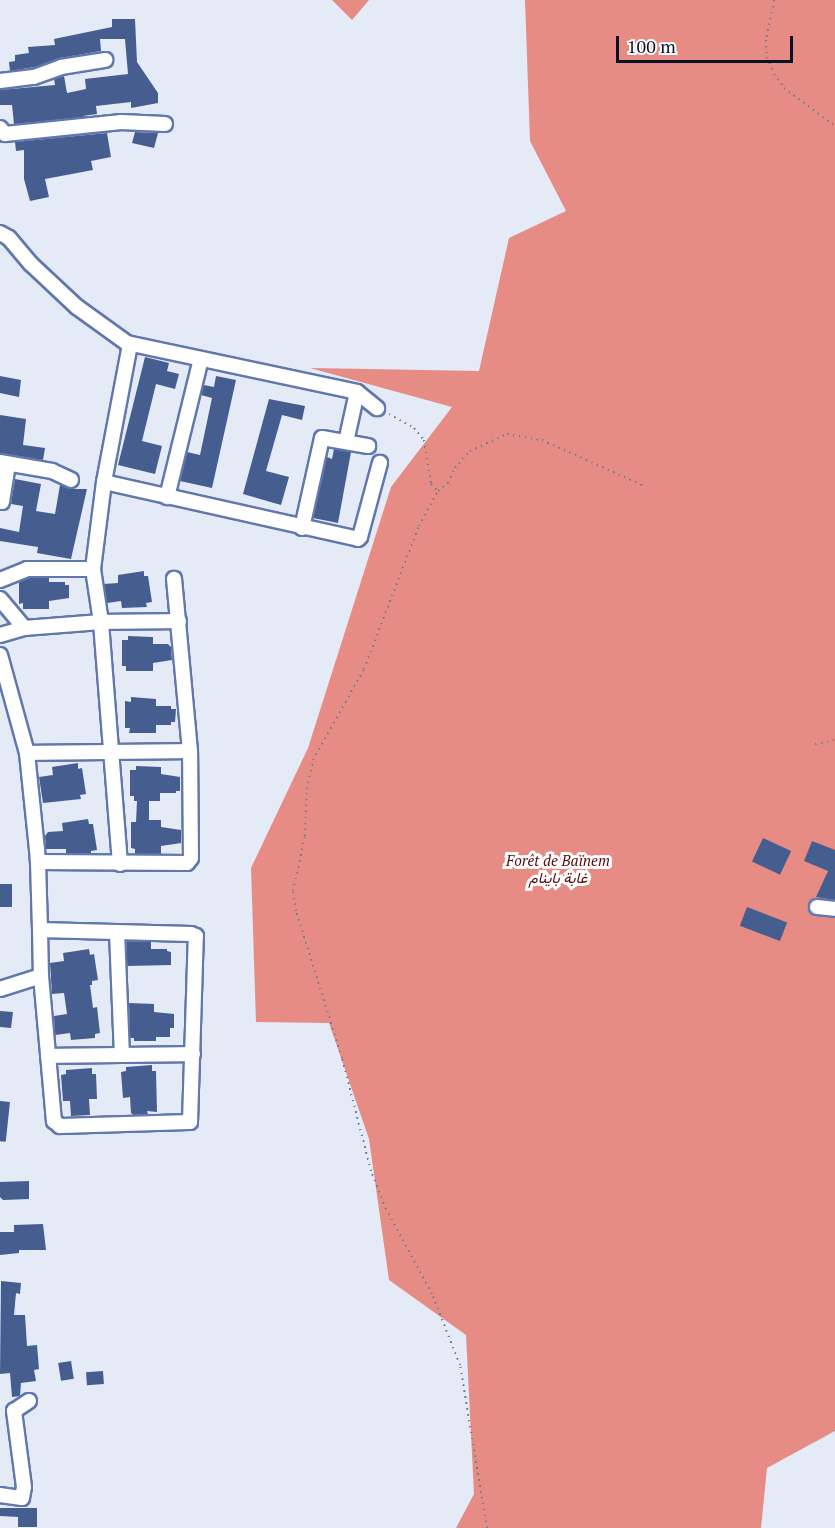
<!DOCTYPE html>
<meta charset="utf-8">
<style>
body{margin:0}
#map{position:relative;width:835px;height:1528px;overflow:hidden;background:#e4eaf6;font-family:"PT Serif",Vazirmatn,serif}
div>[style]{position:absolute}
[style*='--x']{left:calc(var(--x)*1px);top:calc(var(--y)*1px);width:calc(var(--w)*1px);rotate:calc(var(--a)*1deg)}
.forest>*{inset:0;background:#e68c85}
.building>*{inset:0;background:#465d90;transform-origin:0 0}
.path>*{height:2px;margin-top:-1px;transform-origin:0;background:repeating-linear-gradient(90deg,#747c8c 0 1.5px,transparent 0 6px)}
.roads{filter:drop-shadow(2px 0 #6078ad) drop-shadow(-2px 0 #6078ad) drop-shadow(0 2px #6078ad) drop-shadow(0 -2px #6078ad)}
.minor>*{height:14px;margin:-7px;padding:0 7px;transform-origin:7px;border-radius:7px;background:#fff}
span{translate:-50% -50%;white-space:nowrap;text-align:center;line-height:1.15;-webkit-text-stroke:6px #fff;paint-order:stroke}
.park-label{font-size:15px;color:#5b090d;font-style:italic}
.scale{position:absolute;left:616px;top:36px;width:177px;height:27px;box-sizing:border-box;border:3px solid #091226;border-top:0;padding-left:8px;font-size:18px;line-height:21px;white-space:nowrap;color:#091226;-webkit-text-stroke:4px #fff;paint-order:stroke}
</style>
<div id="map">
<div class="forest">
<div style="clip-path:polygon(332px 0,369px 0,352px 20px)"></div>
<div style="clip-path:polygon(525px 0,835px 0,835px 1431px,767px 1468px,761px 1528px,456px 1528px,474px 1494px,466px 1335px,389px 1280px,369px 1139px,329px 1023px,256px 1022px,251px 868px,308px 748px,391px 487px,452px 407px,310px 368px,479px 371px,509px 238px,566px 211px,530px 141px)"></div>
</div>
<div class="building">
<div style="clip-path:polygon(112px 19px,135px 19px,137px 62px,158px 93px,158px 103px,131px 108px,131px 102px,96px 106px,97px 114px,83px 116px,86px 117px,14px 124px,12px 105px,0 105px,0 90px,55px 85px,54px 79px,64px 76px,67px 93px,86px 89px,85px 79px,128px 74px,125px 39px,100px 39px,101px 51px,60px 58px,35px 67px,10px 71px,9px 62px,15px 61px,15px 55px,29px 53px,28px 47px,55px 45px,54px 39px,112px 27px)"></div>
<div style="clip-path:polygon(135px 132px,158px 133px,154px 148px,132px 143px)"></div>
<div style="clip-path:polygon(107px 133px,111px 157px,91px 161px,93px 170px,45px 179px,49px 197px,30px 201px,24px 179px,24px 150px,16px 151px,15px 142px)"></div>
<div style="clip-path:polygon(145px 357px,169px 363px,167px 371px,179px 374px,175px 389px,156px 384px,142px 441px,162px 446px,155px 474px,118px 465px)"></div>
<div style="clip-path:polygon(0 376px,21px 380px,19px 397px,0 393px)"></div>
<div style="clip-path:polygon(216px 376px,236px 380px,212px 488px,180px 481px,187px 452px,200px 455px,212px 398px,201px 395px,204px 385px,214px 387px)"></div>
<div style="clip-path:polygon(269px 399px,305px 406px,302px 420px,282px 415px,266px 471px,289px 477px,281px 505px,243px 494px)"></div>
<div style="clip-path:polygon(0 415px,26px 419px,23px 445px,45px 448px,43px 460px,0 453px)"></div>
<div style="clip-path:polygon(334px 449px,351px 452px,338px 523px,313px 518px,327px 457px,332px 459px)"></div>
<div style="clip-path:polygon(15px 479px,41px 484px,36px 511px,55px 514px,60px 485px,71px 489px,87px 489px,71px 559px,37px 553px,38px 547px,0 541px,0 528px,19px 532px,23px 506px,11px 504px)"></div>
<div style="clip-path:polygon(144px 571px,144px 576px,148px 576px,152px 602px,146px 603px,147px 607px,122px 608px,121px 601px,107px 603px,104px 584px,118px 583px,118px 575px)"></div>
<div style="clip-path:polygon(29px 578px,49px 578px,49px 582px,65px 582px,65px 585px,69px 585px,69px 598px,49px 601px,49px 609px,23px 609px,23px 603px,19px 604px,19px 582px)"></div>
<div style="clip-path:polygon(128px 636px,153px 637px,153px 644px,168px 644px,171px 647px,172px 660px,153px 663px,153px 671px,126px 671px,126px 666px,122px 666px,122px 640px,128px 640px)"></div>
<div style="clip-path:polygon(131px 697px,156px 699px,156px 706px,171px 706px,171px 709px,176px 709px,175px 722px,171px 722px,171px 725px,156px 725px,156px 733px,129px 733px,130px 728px,125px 728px,125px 701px,131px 702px)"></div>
<div style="clip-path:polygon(78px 763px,78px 769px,82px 768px,86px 794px,80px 795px,81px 799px,43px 803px,39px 777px,53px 775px,52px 767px)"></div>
<div style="clip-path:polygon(136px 766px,161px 767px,161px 774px,180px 777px,180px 791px,176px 791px,176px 793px,160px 793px,160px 801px,149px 801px,149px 820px,161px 820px,161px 827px,181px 830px,181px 843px,161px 846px,161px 854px,135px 854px,135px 849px,131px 848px,131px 822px,136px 822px,137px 801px,134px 801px,134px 796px,130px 796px,130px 770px,136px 770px)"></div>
<div style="clip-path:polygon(88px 819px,89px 824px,93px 824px,97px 850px,91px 851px,91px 853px,66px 853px,66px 849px,46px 849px,45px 836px,48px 832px,63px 831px,62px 823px)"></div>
<div style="left:763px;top:838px;width:31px;height:26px;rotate:25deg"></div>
<div style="clip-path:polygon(812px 841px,835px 850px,835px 900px,816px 897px,828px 871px,804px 861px)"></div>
<div style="left:0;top:884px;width:12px;height:23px"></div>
<div style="left:747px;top:907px;width:43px;height:20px;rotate:21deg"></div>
<div style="clip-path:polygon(127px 941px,151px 942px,151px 949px,167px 949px,167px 951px,171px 952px,171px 965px,127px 966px)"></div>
<div style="clip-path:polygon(89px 949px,90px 955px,94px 954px,98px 980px,92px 981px,92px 985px,90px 985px,93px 1008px,97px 1007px,100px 1033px,95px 1034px,95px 1038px,71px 1040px,70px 1033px,55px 1035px,54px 1016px,67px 1014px,64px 993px,52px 994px,50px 963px,64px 961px,63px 953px)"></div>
<div style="clip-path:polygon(129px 1003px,154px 1004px,154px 1012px,174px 1014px,174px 1028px,170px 1028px,170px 1037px,156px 1037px,156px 1041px,134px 1041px,134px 1038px,130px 1038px)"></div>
<div style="clip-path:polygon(0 1011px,13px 1012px,11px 1028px,0 1027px)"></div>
<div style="clip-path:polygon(152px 1065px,152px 1071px,156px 1071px,157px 1112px,147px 1111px,148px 1114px,134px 1115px,131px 1113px,130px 1097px,123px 1098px,121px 1072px,126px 1071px,126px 1067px)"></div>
<div style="clip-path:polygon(92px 1068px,92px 1074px,96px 1074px,97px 1099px,89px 1099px,90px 1115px,71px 1116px,70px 1101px,63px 1101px,61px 1075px,66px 1074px,66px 1070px)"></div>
<div style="left:0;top:1101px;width:10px;height:40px;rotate:6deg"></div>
<div style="clip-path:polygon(29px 1181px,29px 1199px,3px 1200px,0 1197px,0 1182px)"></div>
<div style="clip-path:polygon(43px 1224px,46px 1250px,19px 1250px,19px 1253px,0 1255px,0 1232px,14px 1232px,14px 1225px)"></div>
<div style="clip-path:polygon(1px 1281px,21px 1283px,20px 1294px,16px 1293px,14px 1315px,25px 1315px,27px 1346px,37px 1345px,39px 1369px,34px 1370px,36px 1381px,21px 1383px,20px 1396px,12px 1397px,10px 1373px,0 1374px)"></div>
<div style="left:71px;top:1361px;width:18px;height:13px;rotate:81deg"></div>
<div style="left:103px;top:1371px;width:13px;height:17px;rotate:86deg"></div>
<div style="clip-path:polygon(0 1508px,37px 1508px,37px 1527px,18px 1527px,18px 1517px,0 1516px)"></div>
</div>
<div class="path">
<div style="--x:774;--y:0;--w:41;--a:101.3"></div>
<div style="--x:766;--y:40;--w:17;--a:87"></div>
<div style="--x:767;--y:57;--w:18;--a:68"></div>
<div style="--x:774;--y:74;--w:17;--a:54"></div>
<div style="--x:784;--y:88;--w:64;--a:36.7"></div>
<div style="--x:389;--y:414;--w:29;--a:29"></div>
<div style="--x:414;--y:428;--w:16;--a:50"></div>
<div style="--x:424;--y:440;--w:45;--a:81"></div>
<div style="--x:431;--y:484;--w:10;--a:45"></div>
<div style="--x:815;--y:744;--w:20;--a:-11"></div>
<div style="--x:487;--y:1528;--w:165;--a:-99.4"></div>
<div style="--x:460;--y:1365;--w:76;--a:-111.5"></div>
<div style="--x:432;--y:1294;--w:97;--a:-118.4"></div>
<div style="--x:386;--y:1209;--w:41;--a:-111.5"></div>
<div style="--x:371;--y:1171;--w:117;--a:-104.4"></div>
<div style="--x:342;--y:1058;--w:154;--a:-107.4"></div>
<div style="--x:296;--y:911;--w:20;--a:-99"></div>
<div style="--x:293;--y:891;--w:56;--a:-77.7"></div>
<div style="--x:305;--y:836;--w:47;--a:-87.6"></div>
<div style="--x:307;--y:789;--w:30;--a:-78"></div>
<div style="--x:313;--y:760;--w:104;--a:-60.7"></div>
<div style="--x:364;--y:669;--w:153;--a:-69"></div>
<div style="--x:419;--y:526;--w:40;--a:-62"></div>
<div style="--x:438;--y:491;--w:13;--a:-39"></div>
<div style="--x:448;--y:483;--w:17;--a:-65"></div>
<div style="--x:455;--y:468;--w:23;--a:-49"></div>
<div style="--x:470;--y:451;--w:41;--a:-24.7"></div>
<div style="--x:507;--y:434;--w:36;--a:10"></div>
<div style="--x:542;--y:440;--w:110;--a:24.2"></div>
</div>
<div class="roads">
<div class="minor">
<div style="--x:0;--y:81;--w:34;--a:-7"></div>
<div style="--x:34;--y:77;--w:29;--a:-20"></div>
<div style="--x:61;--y:67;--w:45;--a:-9"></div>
<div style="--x:0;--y:128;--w:8;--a:50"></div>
<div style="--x:5;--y:134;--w:117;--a:-5.9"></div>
<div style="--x:121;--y:122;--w:44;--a:2.6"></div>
<div style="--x:0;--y:233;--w:10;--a:29"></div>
<div style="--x:9;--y:238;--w:34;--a:50"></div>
<div style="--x:31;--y:264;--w:63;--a:43.1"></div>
<div style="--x:77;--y:307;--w:62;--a:35.8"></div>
<div style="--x:127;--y:343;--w:235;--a:12"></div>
<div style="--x:357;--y:392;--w:26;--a:39"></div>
<div style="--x:346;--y:442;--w:51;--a:-77.6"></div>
<div style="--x:0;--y:462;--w:53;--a:9.8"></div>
<div style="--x:52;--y:471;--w:21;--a:25"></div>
<div style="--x:104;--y:482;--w:260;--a:12.6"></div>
<div style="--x:358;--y:539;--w:3;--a:-45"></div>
<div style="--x:360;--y:537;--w:77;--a:-74.9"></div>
<div style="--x:167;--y:497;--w:142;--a:-76.2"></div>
<div style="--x:2;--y:502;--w:38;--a:-81"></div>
<div style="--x:302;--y:528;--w:92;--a:-77.5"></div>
<div style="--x:322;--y:438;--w:47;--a:9.9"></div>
<div style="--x:0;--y:580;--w:29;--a:-22"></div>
<div style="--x:27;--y:569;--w:66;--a:0"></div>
<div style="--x:0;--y:599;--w:38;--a:50"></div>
<div style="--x:0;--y:635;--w:25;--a:-16"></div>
<div style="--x:24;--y:628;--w:77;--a:-4.5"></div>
<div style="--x:101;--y:622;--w:78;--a:-0.7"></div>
<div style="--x:0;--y:655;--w:102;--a:74.6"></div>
<div style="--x:27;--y:753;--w:97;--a:84.1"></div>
<div style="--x:37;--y:849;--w:13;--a:86"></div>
<div style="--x:38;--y:862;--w:68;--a:88.3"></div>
<div style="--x:40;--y:930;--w:46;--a:88.8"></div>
<div style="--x:41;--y:976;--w:146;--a:84.9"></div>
<div style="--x:54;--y:1121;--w:8;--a:40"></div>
<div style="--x:60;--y:1126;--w:130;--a:-1.8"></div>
<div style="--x:190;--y:1122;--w:186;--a:-88.2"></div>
<div style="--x:196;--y:936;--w:5;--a:-158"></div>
<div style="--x:191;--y:934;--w:151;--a:-178.5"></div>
<div style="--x:27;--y:753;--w:163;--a:-0.7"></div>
<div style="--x:38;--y:862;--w:149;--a:0.4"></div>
<div style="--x:187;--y:863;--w:6;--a:-51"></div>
<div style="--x:191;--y:858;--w:107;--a:-90.5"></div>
<div style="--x:190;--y:751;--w:173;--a:-95.3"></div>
<div style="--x:120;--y:864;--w:243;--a:-94.5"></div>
<div style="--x:101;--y:622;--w:54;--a:-98.6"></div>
<div style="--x:93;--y:569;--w:88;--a:-82.8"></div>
<div style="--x:104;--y:482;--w:140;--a:-79.3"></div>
<div style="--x:817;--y:907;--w:18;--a:6"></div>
<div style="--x:117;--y:932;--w:123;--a:87.7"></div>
<div style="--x:0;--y:989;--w:43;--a:-17.6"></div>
<div style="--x:48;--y:1056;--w:145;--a:-0.8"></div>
<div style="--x:0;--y:1495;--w:22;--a:8"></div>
<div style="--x:22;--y:1498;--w:11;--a:-80"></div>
<div style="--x:24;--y:1487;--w:77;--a:-97.5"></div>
<div style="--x:14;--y:1411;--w:18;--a:-34"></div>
</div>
</div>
<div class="park-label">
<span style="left:558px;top:869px">Forêt de Baïnem<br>غابة باينام</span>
</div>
<div class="scale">100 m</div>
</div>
